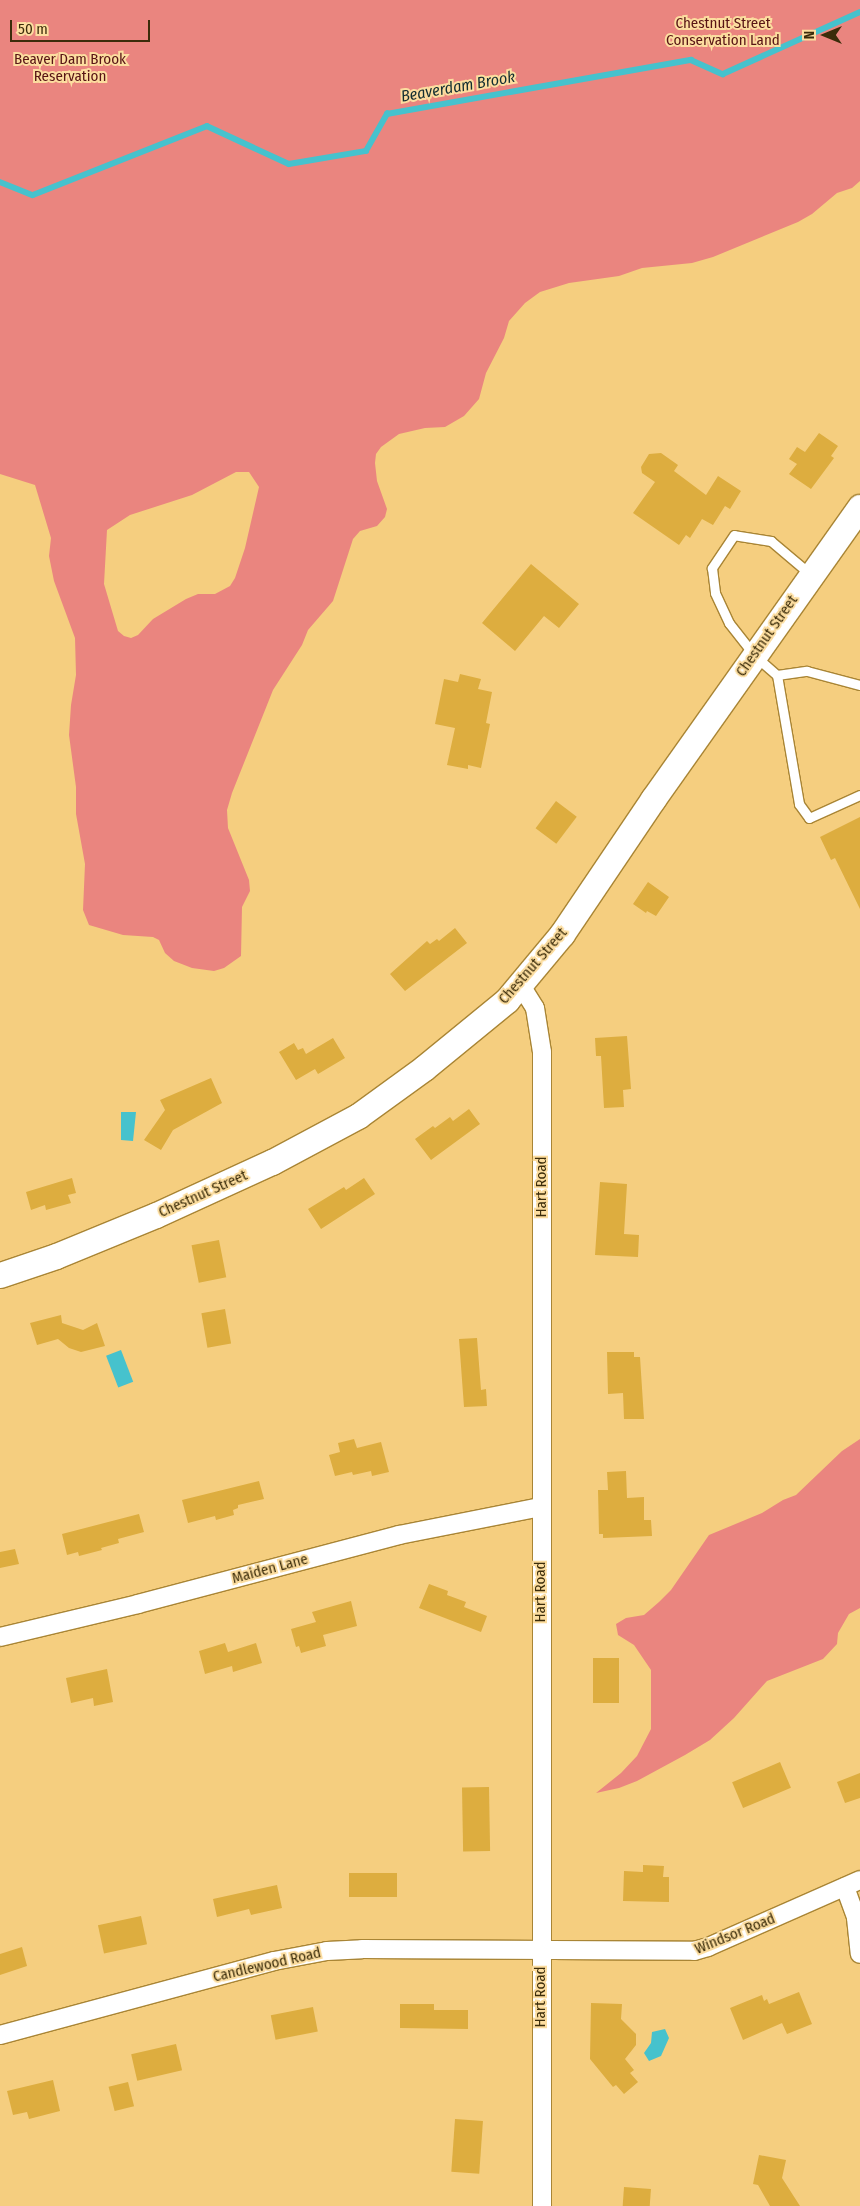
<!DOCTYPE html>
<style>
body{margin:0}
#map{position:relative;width:860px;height:2206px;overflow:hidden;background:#f5ce7f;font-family:"Fira Sans Condensed",sans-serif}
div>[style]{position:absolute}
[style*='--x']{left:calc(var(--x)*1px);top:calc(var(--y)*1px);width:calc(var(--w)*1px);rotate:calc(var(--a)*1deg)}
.green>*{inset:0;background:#ea857f}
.water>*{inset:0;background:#46c2cd;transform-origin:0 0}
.stream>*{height:5.5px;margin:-2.75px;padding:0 2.75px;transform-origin:2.75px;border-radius:2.75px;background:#46c2cd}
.building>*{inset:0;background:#ddad3f;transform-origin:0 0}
.roads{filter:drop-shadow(1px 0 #a98535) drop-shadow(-1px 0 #a98535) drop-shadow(0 1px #a98535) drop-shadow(0 -1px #a98535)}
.lane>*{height:9px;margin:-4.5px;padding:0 4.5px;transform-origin:4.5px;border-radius:4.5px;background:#fff}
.street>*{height:18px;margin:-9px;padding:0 9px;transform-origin:9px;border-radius:9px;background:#fff}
.secondary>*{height:25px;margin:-12.5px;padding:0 12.5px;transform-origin:12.5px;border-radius:12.5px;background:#fff}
span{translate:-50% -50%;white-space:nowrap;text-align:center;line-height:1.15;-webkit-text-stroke:4px #fcdd9f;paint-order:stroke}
.park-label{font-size:15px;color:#581415}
.street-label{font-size:15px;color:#3b2c0a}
.water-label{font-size:16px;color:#132e31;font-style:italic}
.north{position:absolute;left:800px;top:10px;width:50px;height:50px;-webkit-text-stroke:4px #fcdd9f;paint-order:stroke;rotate:270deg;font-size:14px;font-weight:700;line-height:20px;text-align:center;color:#3b2c0a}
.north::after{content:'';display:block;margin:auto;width:18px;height:22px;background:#3b2c0a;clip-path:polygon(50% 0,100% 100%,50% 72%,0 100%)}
.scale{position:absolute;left:10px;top:20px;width:140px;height:22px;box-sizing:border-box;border:2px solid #3b2c0a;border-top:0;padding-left:6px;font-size:15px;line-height:18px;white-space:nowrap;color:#3b2c0a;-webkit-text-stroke:4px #fcdd9f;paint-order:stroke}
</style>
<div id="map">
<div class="green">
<div style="clip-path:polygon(evenodd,0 0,860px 0,860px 181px,852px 188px,837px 193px,812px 214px,798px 222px,713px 257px,692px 263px,642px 268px,619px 276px,569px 283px,540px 292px,525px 303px,509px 321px,504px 338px,486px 373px,479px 399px,464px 416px,445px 427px,425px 428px,399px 434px,381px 447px,376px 454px,375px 463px,377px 481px,387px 509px,385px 517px,377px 526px,360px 531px,353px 539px,333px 601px,308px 630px,302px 645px,273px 690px,232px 793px,227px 810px,228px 828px,249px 880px,250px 891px,242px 907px,241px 956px,224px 968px,214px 971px,192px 968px,174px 961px,165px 953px,159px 940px,153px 937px,123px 935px,89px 925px,83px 910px,85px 864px,76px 814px,76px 787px,69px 735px,71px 705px,76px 675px,75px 638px,54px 581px,49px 556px,51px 538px,35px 485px,0 474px,0 0,236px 472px,249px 472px,259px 487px,245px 548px,235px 578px,230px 586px,215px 594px,198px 594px,186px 599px,153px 619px,138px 635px,131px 638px,124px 636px,118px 631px,104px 584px,107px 530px,130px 515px,192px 495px,236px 472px)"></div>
<div style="clip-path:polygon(860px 1439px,860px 1608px,849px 1614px,838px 1633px,837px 1644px,823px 1659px,767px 1681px,734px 1718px,710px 1740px,685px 1755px,637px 1781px,619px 1788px,596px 1793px,621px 1773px,637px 1756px,651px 1729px,651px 1670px,634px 1645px,618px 1635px,616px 1624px,626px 1618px,644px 1615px,659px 1602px,671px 1590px,709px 1535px,762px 1513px,783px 1500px,796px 1495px,842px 1451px)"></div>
</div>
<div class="water">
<div style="clip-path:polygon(121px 1112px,136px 1112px,133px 1141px,121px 1140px)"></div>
<div style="left:121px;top:1350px;width:34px;height:16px;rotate:69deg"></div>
<div style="clip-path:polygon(665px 2029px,669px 2038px,661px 2056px,649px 2061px,644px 2053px,651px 2043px,652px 2032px)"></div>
</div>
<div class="stream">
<div style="--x:0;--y:182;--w:35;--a:22"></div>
<div style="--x:33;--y:195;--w:187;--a:-21.6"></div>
<div style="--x:207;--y:126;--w:90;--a:24.9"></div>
<div style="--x:289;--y:164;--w:78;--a:-9.6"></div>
<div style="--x:366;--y:151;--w:43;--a:-60.4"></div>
<div style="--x:387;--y:114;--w:309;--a:-10.1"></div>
<div style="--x:691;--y:60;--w:35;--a:24"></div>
<div style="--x:723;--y:74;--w:150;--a:-24.3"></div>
</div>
<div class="building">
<div style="clip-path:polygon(819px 433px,838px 446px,831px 456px,834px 458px,811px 489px,789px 474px,797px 464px,789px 459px,797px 447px,805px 452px)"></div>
<div style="clip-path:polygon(661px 453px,678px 465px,674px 471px,706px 495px,718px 476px,741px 491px,730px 509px,725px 506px,713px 525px,702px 519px,690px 538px,686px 535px,679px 545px,633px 513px,655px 482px,642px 473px,641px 467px,649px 454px)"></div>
<div style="clip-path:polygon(531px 564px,579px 604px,559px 628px,544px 616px,515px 651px,482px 623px)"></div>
<div style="clip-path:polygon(460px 674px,481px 679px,478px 689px,492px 692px,486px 723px,490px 724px,481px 768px,468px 765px,468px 769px,447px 765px,455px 728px,435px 724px,444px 679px,458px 682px)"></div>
<div style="left:556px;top:801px;width:26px;height:34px;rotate:37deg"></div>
<div style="clip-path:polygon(860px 817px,860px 909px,835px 858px,831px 860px,820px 837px)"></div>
<div style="clip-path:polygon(648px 882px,669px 897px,656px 916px,647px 911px,646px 913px,633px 904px)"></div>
<div style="clip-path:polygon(455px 928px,467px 943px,405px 991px,390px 974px,427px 941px,430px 944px,437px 939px,439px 941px)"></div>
<div style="clip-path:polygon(627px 1036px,631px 1089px,623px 1090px,624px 1107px,604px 1108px,601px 1056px,596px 1056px,595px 1038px)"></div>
<div style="clip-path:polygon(333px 1038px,345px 1058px,318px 1074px,315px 1069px,296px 1080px,279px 1052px,294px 1043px,298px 1050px,303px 1048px,306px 1054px)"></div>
<div style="clip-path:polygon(211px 1078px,222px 1103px,173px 1130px,161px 1150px,144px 1140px,165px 1110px,160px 1100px)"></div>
<div style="clip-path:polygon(469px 1109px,480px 1124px,431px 1160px,415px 1139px,433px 1126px,435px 1128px,450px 1117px,453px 1121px)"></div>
<div style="clip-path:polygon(72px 1178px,76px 1193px,68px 1195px,71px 1203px,46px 1210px,45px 1205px,31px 1210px,26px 1192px)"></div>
<div style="clip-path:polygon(364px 1178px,375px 1194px,321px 1229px,308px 1209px,344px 1187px,346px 1190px)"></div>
<div style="clip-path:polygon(600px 1182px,627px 1184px,624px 1234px,639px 1235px,638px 1257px,595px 1255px)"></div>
<div style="left:219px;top:1240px;width:38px;height:28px;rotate:79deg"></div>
<div style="left:225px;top:1309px;width:35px;height:24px;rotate:80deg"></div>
<div style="clip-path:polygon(61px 1315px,62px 1323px,83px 1330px,97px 1323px,105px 1346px,81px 1352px,69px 1348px,58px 1339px,37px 1345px,30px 1323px)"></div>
<div style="clip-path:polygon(477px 1338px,481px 1390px,486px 1389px,487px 1406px,464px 1407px,459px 1339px)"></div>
<div style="clip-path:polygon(607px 1352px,634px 1352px,634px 1357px,640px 1357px,644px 1419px,624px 1419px,623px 1393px,608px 1394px)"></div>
<div style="clip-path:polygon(354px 1439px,357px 1448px,381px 1442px,389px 1472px,372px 1476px,371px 1471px,353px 1475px,352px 1472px,335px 1476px,329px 1455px,340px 1452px,338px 1443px)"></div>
<div style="clip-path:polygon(626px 1471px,627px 1498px,644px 1497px,644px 1520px,651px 1520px,652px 1536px,603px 1538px,603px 1534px,599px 1534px,598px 1490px,608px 1490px,607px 1472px)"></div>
<div style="clip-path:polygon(259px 1481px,264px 1499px,238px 1505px,238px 1508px,233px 1510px,234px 1515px,216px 1520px,215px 1516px,188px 1523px,182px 1500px)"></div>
<div style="clip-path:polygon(139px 1514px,144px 1532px,118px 1539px,119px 1543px,101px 1548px,102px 1550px,79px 1556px,78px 1552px,67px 1555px,62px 1534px)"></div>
<div style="clip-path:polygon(15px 1549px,19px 1564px,0 1568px,0 1552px)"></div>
<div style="clip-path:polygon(429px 1584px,448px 1591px,447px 1595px,466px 1602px,464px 1607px,487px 1616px,481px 1632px,419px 1608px)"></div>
<div style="clip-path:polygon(351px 1601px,357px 1626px,323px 1635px,326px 1646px,301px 1653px,299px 1646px,296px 1647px,291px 1629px,316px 1622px,312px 1612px)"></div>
<div style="clip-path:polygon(225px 1643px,228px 1652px,256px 1643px,262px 1663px,233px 1672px,232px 1666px,205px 1674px,199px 1651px)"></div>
<div style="left:593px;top:1658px;width:26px;height:45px"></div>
<div style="clip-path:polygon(107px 1669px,113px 1702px,94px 1706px,93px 1698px,71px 1703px,66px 1678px)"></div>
<div style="left:780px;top:1762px;width:28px;height:52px;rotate:67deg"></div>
<div style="clip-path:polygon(860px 1773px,860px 1798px,845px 1803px,837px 1782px)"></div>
<div style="left:489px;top:1787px;width:64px;height:27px;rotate:89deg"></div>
<div style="clip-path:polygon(643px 1865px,664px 1866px,663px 1877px,669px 1877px,669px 1902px,623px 1901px,624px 1871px,643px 1872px)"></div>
<div style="left:349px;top:1873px;width:48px;height:24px"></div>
<div style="clip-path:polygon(277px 1885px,282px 1908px,251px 1915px,249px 1909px,217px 1917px,213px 1899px)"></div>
<div style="left:141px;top:1916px;width:29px;height:44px;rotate:78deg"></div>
<div style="clip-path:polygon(22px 1947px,27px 1966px,0 1975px,0 1954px)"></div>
<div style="clip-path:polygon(799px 1992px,812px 2024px,787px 2034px,782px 2023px,743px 2040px,730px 2008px,762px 1995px,764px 2001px,767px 1999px,769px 2004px)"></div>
<div style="clip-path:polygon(591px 2003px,622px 2004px,621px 2019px,636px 2034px,636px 2045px,625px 2059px,634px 2070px,630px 2073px,638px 2082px,624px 2094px,616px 2085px,613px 2087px,590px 2059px)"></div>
<div style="clip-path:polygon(400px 2004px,434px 2004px,434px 2010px,468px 2010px,468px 2029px,400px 2028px)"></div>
<div style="left:313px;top:2007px;width:25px;height:43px;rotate:79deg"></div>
<div style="left:176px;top:2044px;width:27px;height:46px;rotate:77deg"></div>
<div style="clip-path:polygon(53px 2080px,60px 2111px,29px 2119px,27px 2112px,13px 2115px,7px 2091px)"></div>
<div style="left:128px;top:2082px;width:25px;height:20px;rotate:76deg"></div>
<div style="left:455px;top:2119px;width:28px;height:53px;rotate:4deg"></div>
<div style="clip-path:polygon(759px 2155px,786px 2160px,782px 2178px,800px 2206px,770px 2206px,758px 2185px,753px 2184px)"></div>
<div style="left:624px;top:2187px;width:27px;height:19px;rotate:4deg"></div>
</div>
<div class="roads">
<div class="lane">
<div style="--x:810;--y:574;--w:51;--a:-139.8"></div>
<div style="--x:771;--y:541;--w:37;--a:-171"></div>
<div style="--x:734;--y:535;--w:40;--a:124"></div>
<div style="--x:712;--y:568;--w:25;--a:83"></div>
<div style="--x:715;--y:593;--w:33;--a:65"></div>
<div style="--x:729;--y:623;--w:42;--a:51.8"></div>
<div style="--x:755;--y:656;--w:29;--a:41"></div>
<div style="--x:777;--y:675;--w:131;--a:80.3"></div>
<div style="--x:799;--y:804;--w:17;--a:54"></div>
<div style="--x:809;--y:818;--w:56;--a:-24.3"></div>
<div style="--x:777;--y:675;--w:30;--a:-8"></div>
<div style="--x:807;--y:671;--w:55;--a:14.8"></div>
</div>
<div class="street">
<div style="--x:520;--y:984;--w:28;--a:58"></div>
<div style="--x:535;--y:1008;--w:45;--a:81"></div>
<div style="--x:542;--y:1052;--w:1154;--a:90"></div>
<div style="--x:0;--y:1637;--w:142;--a:-13.4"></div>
<div style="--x:138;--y:1604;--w:270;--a:-14.8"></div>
<div style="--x:399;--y:1535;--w:145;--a:-11.2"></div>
<div style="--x:845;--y:1887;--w:33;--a:70"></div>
<div style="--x:856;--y:1918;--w:36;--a:84"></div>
<div style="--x:0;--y:2035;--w:284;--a:-15.1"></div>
<div style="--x:274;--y:1961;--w:54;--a:-10.7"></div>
<div style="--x:327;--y:1951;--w:35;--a:-3"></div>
<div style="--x:362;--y:1949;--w:332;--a:0.3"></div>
<div style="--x:694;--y:1951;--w:15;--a:-16"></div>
<div style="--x:708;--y:1947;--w:166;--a:-23.8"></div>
</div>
<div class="secondary">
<div style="--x:0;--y:1275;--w:59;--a:-18.7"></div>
<div style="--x:56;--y:1256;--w:108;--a:-22.3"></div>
<div style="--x:156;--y:1215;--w:128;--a:-24.6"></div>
<div style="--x:272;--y:1162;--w:98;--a:-28.1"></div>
<div style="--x:358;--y:1116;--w:82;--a:-36"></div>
<div style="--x:424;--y:1068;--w:107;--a:-39.3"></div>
<div style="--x:507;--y:1000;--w:86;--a:-50.2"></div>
<div style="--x:562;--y:934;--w:163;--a:-56"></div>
<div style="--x:653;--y:799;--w:358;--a:-54.7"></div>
</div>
</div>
<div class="park-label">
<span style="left:723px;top:32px">Chestnut Street<br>Conservation Land</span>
<span style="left:70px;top:68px">Beaver Dam Brook<br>Reservation</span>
</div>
<div class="street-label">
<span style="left:767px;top:636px;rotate:-55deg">Chestnut Street</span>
<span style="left:533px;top:966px;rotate:-49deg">Chestnut Street</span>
<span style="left:542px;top:1187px;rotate:-90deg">Hart Road</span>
<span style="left:203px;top:1194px;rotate:-24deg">Chestnut Street</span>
<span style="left:270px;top:1569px;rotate:-15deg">Maiden Lane</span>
<span style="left:541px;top:1592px;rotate:-90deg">Hart Road</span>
<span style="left:735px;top:1934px;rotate:-22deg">Windsor Road</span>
<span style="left:267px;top:1965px;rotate:-13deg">Candlewood Road</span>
<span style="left:541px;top:1997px;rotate:-90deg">Hart Road</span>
</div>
<div class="water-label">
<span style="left:458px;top:87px;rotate:-10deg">Beaverdam Brook</span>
</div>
<div class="north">N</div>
<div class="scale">50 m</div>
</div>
